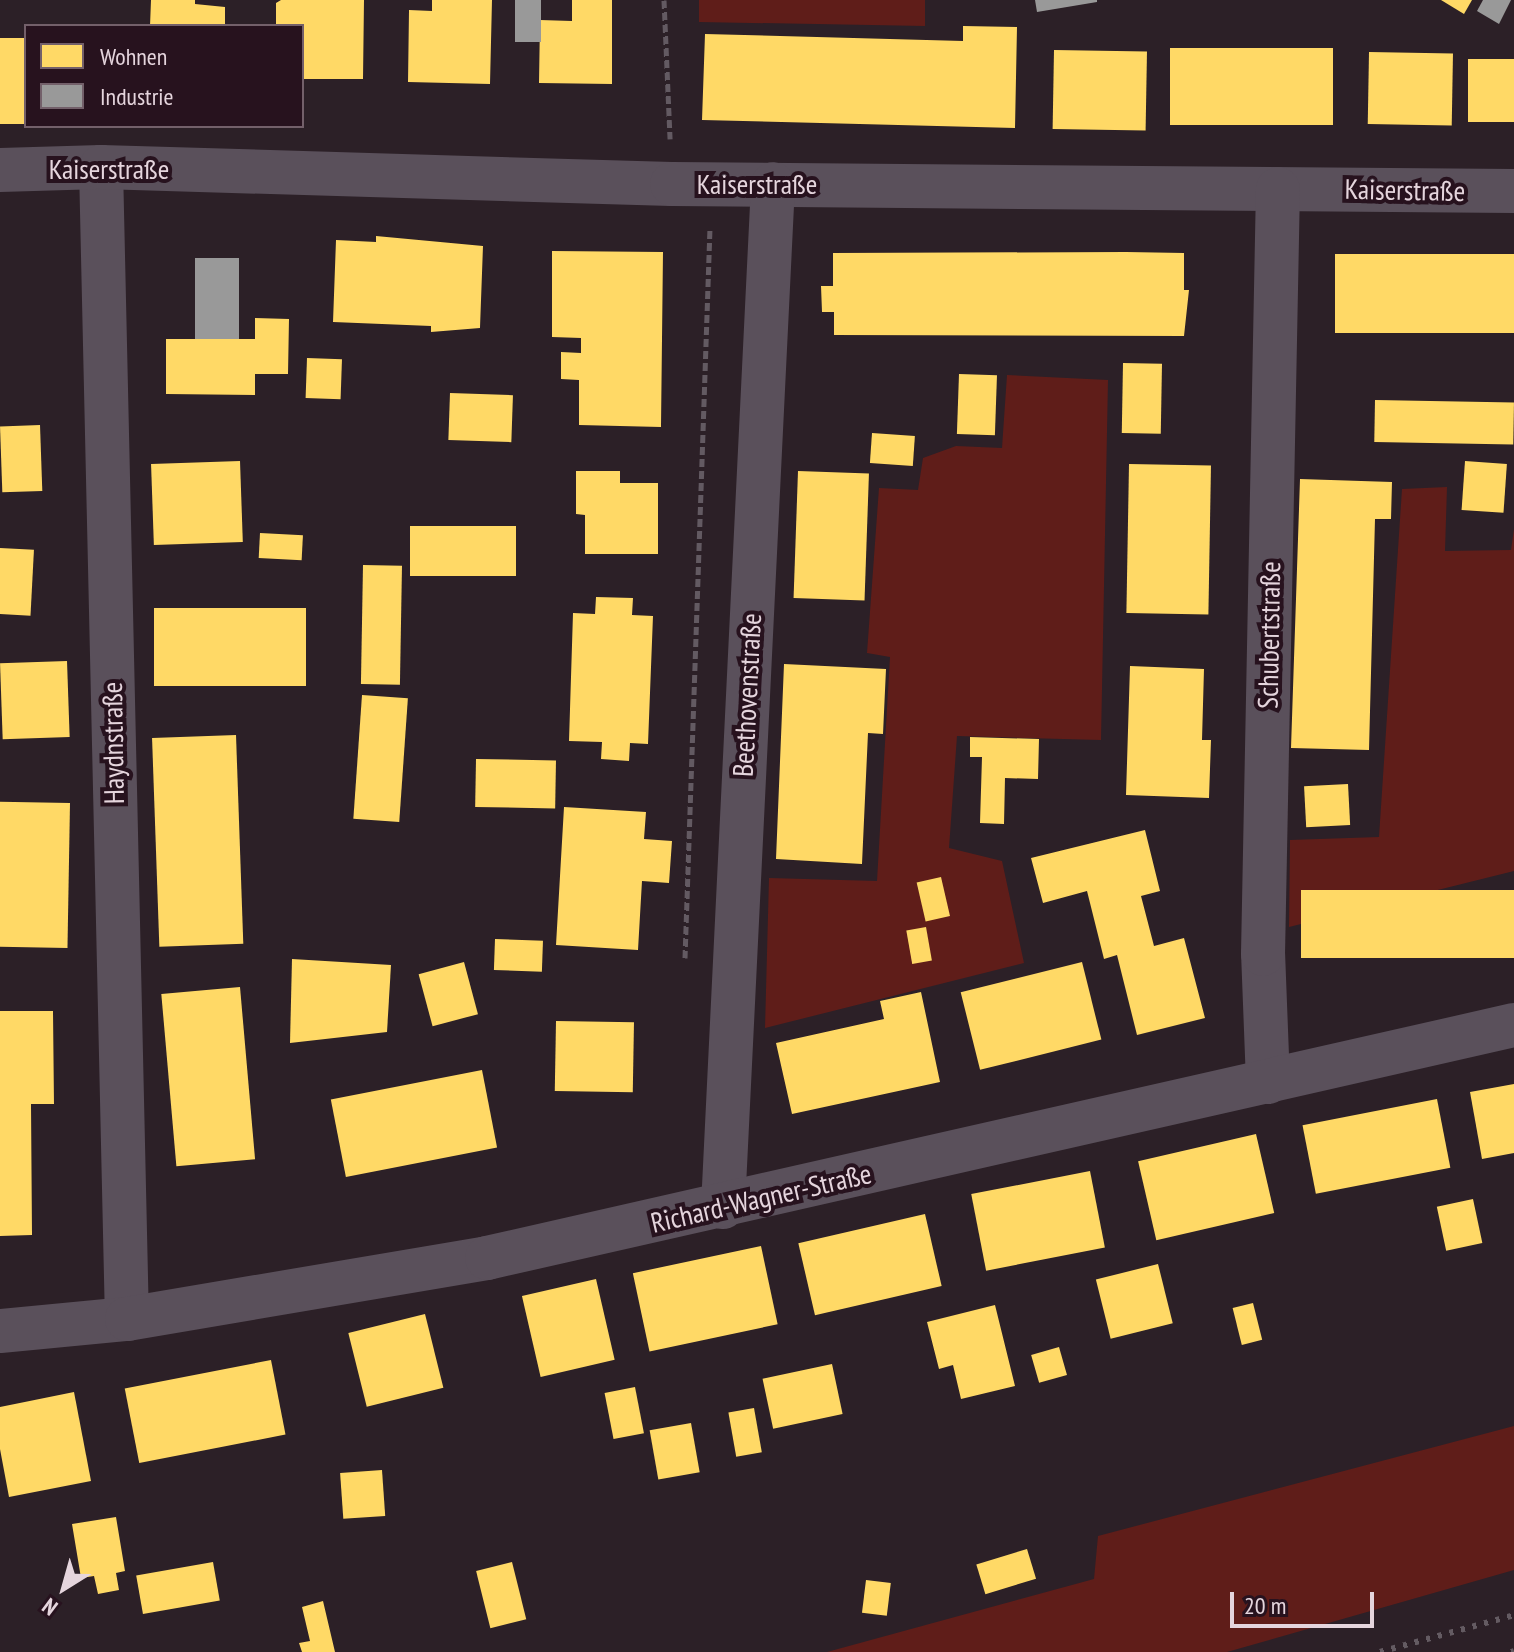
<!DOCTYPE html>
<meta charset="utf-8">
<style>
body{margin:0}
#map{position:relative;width:1514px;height:1652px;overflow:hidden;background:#2c2027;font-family:"PT Sans Narrow",sans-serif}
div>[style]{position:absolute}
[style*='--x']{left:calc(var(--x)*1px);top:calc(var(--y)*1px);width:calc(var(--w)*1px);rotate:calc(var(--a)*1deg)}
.green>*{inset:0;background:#5f1d19}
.homes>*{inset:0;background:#ffd966;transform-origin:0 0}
.industry>*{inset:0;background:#999;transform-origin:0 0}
.path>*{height:5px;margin-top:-2.5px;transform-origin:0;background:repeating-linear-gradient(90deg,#635a62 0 8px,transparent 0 12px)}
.minor>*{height:44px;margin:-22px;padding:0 22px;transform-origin:22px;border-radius:22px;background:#5a505b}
.rail>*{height:6px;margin-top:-3px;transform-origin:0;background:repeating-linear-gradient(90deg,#645b62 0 4px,transparent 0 12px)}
span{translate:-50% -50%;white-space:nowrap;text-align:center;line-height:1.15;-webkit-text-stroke:8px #27121e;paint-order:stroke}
.street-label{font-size:28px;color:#e5d5dd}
.legend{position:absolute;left:24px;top:24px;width:280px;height:104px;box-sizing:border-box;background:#27121e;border:2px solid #73606a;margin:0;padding:10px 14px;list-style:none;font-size:24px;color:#e5d5dd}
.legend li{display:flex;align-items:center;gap:16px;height:40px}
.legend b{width:40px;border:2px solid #73606a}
.north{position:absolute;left:24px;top:1548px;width:80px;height:80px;-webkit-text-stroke:6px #27121e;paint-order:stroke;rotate:217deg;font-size:22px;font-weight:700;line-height:32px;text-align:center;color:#e5d5dd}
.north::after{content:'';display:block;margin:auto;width:28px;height:36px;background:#e5d5dd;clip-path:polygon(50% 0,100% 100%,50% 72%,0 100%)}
.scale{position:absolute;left:1230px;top:1592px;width:144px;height:36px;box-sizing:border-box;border:4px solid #e5d5dd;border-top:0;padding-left:10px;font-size:24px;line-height:28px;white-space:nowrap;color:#e5d5dd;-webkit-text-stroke:6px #27121e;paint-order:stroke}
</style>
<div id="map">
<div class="green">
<div style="clip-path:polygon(699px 0,925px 0,925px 26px,699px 22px)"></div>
<div style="clip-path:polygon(1007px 375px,1108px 380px,1101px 740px,957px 736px,949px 848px,1002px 861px,1024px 963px,765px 1028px,769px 878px,877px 881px,890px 657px,867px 653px,879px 488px,918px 490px,923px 458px,956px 446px,1002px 448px)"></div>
<div style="clip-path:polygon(1447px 487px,1445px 551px,1511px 550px,1514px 529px,1514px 871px,1289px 927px,1290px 840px,1379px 837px,1402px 489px)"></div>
<div style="clip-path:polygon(1514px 1426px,1514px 1570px,1227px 1652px,827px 1652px,1094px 1579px,1098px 1536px)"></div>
</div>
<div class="homes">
<div style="clip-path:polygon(151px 0,195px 0,195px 4px,225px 7px,225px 26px,150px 26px)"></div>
<div style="clip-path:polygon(281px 0,364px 0,363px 79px,302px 79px,302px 26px,276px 26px,276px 3px)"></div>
<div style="clip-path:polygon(432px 0,492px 0,490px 84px,408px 82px,409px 10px,432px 11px)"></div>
<div style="clip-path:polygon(572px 0,612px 0,612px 84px,539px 83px,540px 20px,572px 21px)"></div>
<div style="clip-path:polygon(1441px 0,1472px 0,1464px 14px)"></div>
<div style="clip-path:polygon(963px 26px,1017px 27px,1015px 128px,702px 120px,705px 34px,963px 41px)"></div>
<div style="left:0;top:38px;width:26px;height:86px"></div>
<div style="left:1170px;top:48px;width:163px;height:77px"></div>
<div style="left:1054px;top:50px;width:93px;height:79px;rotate:1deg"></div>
<div style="left:1369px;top:52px;width:84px;height:72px;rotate:1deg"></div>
<div style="left:1468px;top:59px;width:46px;height:63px"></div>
<div style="clip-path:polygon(376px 236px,483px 246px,480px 328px,431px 332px,431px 326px,333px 322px,336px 240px,376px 242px)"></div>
<div style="clip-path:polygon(552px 251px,663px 252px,661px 427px,579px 425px,579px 380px,561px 379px,561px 352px,581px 353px,581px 338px,552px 337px)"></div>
<div style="clip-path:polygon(1126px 252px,1184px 253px,1184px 290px,1189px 290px,1184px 336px,834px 335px,834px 312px,822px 312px,821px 286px,833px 286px,833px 253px)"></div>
<div style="left:1514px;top:254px;width:79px;height:179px;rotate:90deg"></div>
<div style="clip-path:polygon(255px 318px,289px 319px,288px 374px,255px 374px,255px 395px,166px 394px,166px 339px,255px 339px)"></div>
<div style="left:307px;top:358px;width:35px;height:40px;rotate:2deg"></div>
<div style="left:1123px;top:363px;width:39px;height:70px;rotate:1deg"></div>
<div style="left:959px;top:374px;width:38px;height:60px;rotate:2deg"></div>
<div style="left:450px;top:393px;width:63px;height:47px;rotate:2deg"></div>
<div style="left:1375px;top:400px;width:139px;height:42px;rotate:1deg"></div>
<div style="left:40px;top:425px;width:66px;height:40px;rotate:88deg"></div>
<div style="left:872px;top:433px;width:43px;height:30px;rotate:4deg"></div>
<div style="left:240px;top:461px;width:81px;height:89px;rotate:88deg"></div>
<div style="left:1465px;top:461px;width:42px;height:49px;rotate:4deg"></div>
<div style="left:1129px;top:464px;width:82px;height:149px;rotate:1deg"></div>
<div style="clip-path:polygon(576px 471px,620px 471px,620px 483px,658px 483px,658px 554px,585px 554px,585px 515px,576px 514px)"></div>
<div style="left:798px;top:471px;width:71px;height:127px;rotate:2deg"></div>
<div style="clip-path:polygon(1300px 479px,1392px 482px,1391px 519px,1375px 519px,1369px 750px,1291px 748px)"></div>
<div style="left:410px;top:526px;width:106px;height:50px"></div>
<div style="left:260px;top:533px;width:43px;height:25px;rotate:3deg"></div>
<div style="left:0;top:548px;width:34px;height:66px;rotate:3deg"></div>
<div style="left:363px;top:565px;width:39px;height:119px;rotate:1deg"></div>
<div style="clip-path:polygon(596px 597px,633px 598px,632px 615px,653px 616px,648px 744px,630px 743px,629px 761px,601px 759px,602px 742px,569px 741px,573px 613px,595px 614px)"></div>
<div style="left:154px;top:608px;width:152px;height:78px"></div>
<div style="left:67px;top:661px;width:76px;height:67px;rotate:88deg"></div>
<div style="clip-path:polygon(784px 664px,886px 669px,883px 734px,868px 733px,862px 864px,776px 859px)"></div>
<div style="clip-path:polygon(1130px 666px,1204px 669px,1202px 740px,1211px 740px,1209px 798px,1126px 795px)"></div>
<div style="left:362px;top:695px;width:46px;height:124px;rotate:4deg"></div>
<div style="left:236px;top:735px;width:209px;height:84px;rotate:88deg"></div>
<div style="clip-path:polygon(970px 737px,1039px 739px,1038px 779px,1005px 778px,1004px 824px,980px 823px,982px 757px,970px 757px)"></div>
<div style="left:476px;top:759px;width:80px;height:48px;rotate:1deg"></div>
<div style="left:1348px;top:784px;width:41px;height:44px;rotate:87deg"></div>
<div style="left:70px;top:803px;width:145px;height:70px;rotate:91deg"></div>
<div style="clip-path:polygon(564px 807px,646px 812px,644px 839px,672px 841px,669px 883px,642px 881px,638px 950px,556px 945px)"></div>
<div style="clip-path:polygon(1145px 830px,1160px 891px,1141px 896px,1154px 946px,1184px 938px,1205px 1018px,1137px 1035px,1117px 955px,1104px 959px,1087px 891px,1043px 903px,1031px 858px)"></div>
<div style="left:941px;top:877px;width:40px;height:25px;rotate:77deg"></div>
<div style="left:1514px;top:890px;width:68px;height:213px;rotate:90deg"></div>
<div style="left:926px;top:927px;width:34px;height:20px;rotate:80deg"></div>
<div style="left:495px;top:939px;width:48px;height:31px;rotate:2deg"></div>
<div style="clip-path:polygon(292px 959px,391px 965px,387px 1032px,290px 1043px)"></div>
<div style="left:464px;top:962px;width:54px;height:47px;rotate:75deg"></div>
<div style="left:1082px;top:962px;width:80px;height:125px;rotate:76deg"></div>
<div style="left:240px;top:987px;width:173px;height:79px;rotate:85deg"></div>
<div style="clip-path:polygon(921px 992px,940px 1082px,792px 1114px,776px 1043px,884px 1019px,880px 1001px)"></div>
<div style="clip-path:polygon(0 1011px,53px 1011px,54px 1104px,31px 1104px,32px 1235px,0 1236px)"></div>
<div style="left:556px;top:1021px;width:78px;height:70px;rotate:1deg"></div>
<div style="left:482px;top:1070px;width:79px;height:154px;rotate:79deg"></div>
<div style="clip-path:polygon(1514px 1084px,1514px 1153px,1482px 1159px,1470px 1092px)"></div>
<div style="left:1437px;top:1099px;width:70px;height:137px;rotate:79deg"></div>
<div style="left:1256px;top:1134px;width:81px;height:121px;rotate:77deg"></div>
<div style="left:1090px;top:1171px;width:78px;height:121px;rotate:79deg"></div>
<div style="left:1473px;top:1199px;width:45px;height:37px;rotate:78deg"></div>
<div style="left:925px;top:1214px;width:74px;height:130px;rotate:77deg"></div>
<div style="left:761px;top:1246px;width:80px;height:131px;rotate:78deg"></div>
<div style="left:1158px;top:1264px;width:61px;height:64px;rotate:76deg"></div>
<div style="left:596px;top:1279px;width:83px;height:76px;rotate:77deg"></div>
<div style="left:1253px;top:1303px;width:38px;height:21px;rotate:76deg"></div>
<div style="clip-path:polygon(995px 1305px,1015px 1386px,961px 1399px,953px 1365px,939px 1369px,927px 1322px)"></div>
<div style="left:425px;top:1314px;width:76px;height:79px;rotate:76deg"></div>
<div style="left:1059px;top:1347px;width:29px;height:29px;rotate:74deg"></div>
<div style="left:271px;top:1360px;width:76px;height:149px;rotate:79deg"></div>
<div style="left:832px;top:1364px;width:51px;height:71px;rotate:78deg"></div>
<div style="left:635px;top:1387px;width:47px;height:31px;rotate:79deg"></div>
<div style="clip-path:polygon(74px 1392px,91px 1481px,9px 1497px,0 1449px,0 1407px)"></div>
<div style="left:754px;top:1408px;width:45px;height:26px;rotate:80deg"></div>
<div style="left:691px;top:1423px;width:50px;height:42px;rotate:80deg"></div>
<div style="left:382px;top:1470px;width:46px;height:42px;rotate:86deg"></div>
<div style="clip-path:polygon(116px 1517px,125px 1571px,116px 1573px,119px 1590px,98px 1594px,94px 1576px,81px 1578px,72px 1524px)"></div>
<div style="left:1027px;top:1549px;width:31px;height:53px;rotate:73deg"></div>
<div style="left:213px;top:1562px;width:39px;height:78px;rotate:80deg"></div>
<div style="left:512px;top:1562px;width:59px;height:37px;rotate:76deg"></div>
<div style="left:866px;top:1580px;width:25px;height:33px;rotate:7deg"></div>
<div style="clip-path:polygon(323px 1601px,335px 1652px,302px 1652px,299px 1643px,310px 1641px,302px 1607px)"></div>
</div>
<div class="industry">
<div style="left:515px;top:0;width:26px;height:42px"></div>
<div style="clip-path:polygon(1035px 0,1097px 0,1097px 2px,1037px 12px)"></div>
<div style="clip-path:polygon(1483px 0,1511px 0,1499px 24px,1477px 11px)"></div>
<div style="left:195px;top:258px;width:44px;height:81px"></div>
</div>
<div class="path">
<div style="--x:664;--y:0;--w:139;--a:87.5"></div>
<div style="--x:685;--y:958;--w:729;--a:-88.04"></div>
</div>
<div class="minor">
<div style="--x:101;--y:167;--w:1152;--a:88.71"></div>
<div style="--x:0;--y:170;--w:101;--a:-1.7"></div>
<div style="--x:101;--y:167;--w:571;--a:1.71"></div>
<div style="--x:672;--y:184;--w:842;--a:0.48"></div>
<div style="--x:1268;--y:1082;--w:128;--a:-92.2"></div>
<div style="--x:1263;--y:954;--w:765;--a:-88.88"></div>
<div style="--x:723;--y:1207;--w:1024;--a:-87.2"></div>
<div style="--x:0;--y:1331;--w:128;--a:-5.4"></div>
<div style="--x:127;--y:1319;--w:365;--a:-9.6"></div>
<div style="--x:487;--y:1258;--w:1053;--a:-12.78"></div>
</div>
<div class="rail">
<div style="--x:1380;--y:1652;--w:139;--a:-15.4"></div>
<div style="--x:1511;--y:1652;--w:3;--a:-18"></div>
</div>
<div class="street-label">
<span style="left:109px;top:169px">Kaiserstraße</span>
<span style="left:757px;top:184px">Kaiserstraße</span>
<span style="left:1405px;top:190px;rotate:1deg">Kaiserstraße</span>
<span style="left:1269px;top:635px;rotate:-89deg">Schubertstraße</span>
<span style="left:747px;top:695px;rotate:-87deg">Beethovenstraße</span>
<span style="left:113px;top:743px;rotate:-91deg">Haydnstraße</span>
<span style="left:761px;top:1198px;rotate:-13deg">Richard-Wagner-Straße</span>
</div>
<ul class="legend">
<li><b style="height:22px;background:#ffd966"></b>Wohnen</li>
<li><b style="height:22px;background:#999"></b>Industrie</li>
</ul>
<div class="north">N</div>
<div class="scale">20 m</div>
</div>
